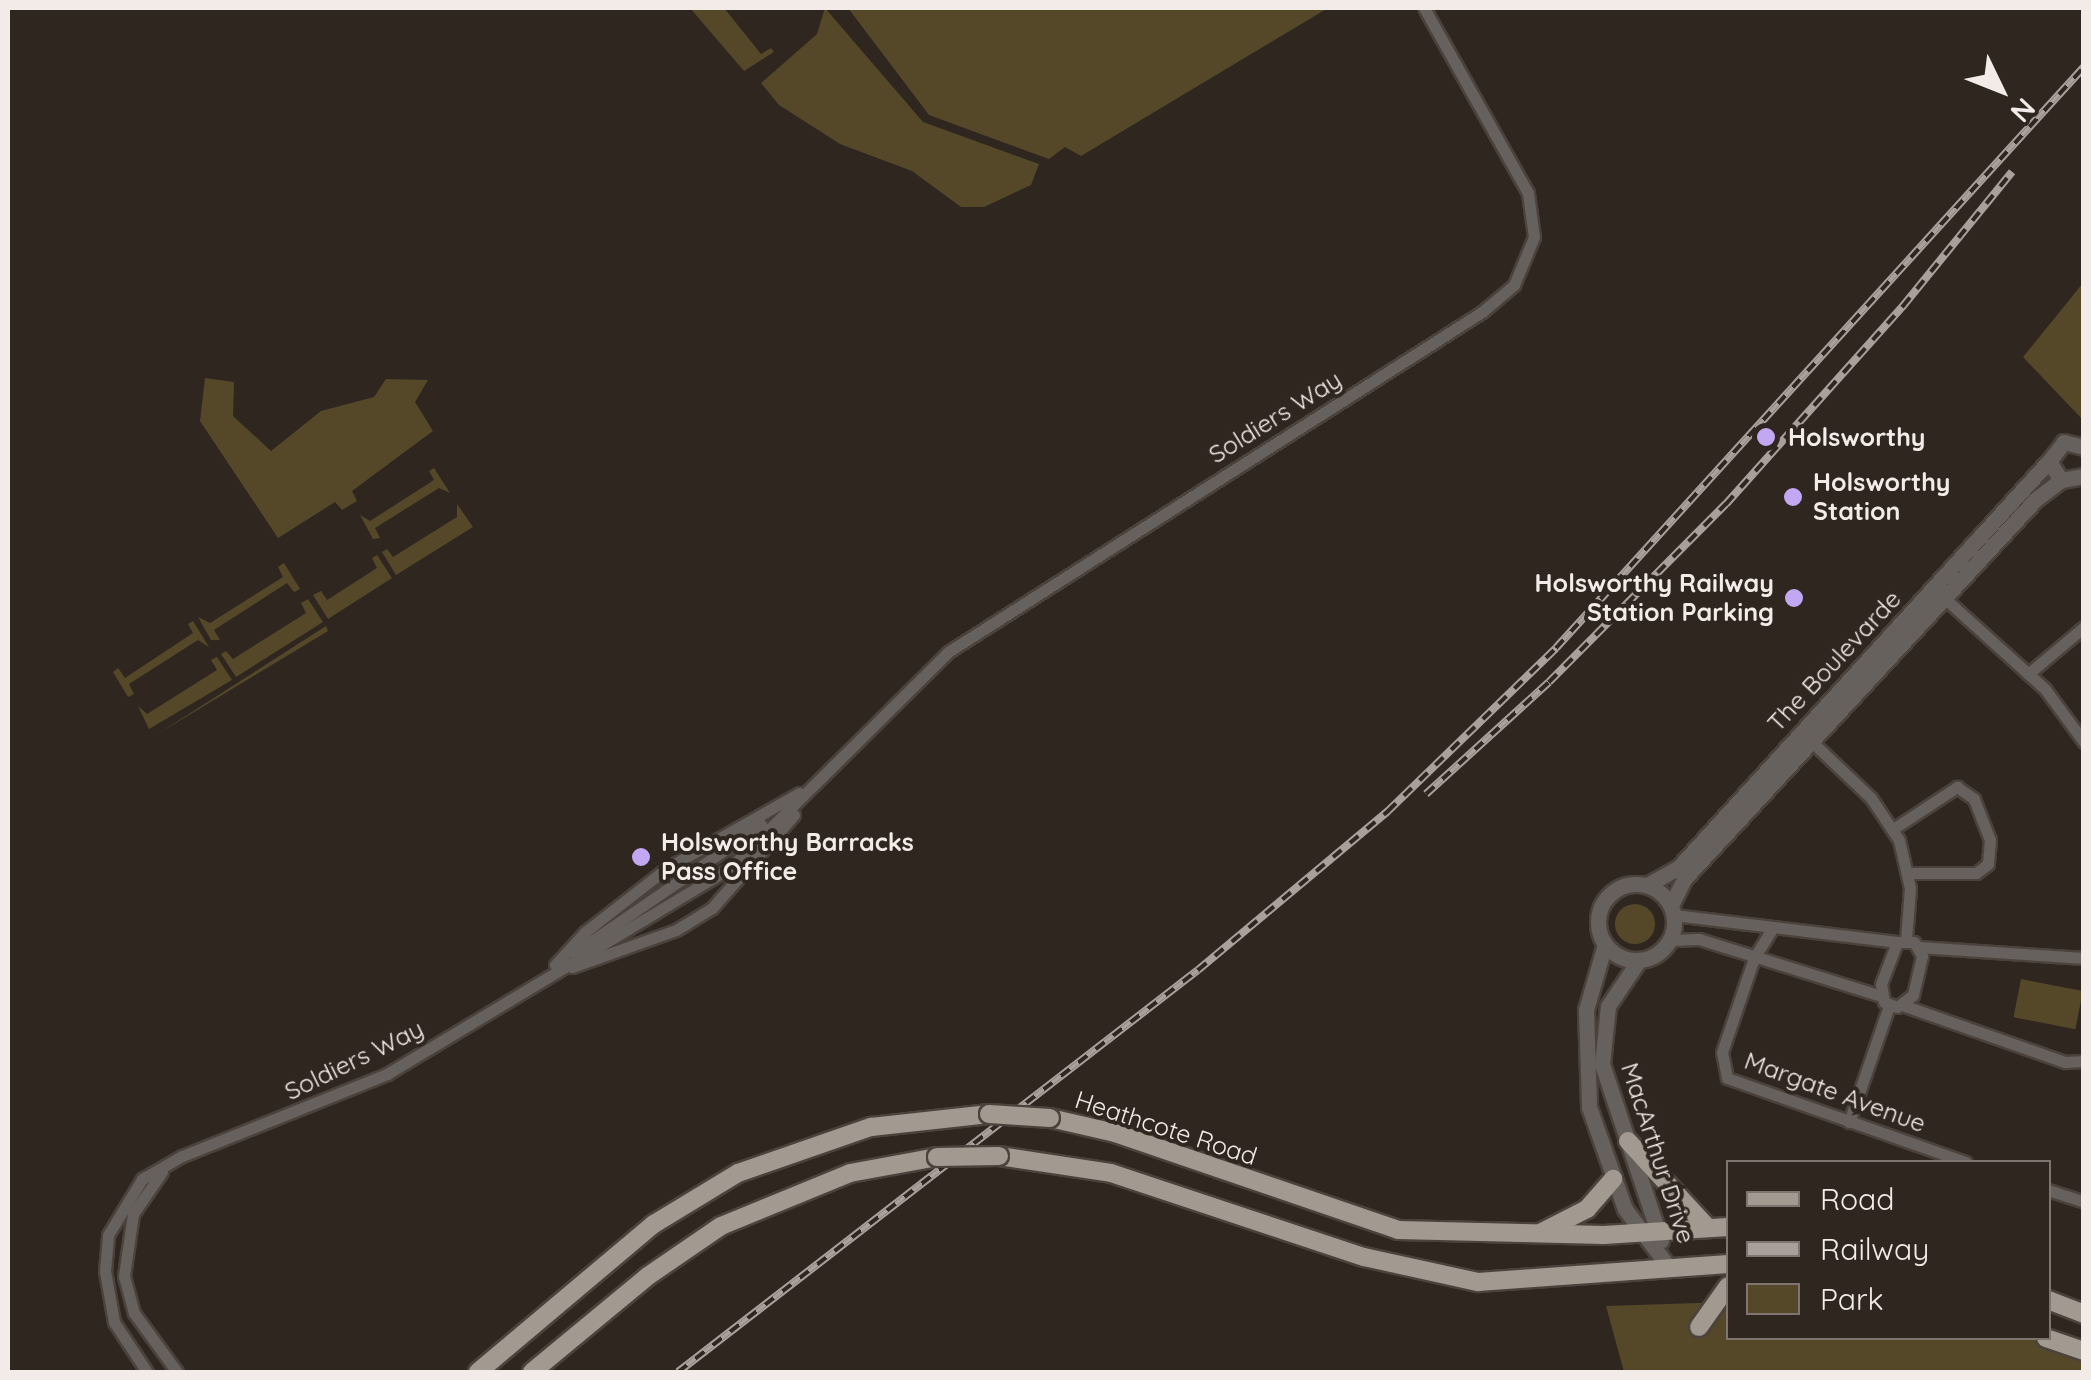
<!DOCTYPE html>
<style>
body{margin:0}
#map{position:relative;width:2091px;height:1380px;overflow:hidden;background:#302620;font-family:Quicksand,sans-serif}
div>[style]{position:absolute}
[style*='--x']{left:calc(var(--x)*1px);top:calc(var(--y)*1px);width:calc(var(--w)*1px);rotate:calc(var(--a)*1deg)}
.green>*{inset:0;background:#544829;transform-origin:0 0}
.round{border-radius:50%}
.roads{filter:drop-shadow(2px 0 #4b423c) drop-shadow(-2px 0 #4b423c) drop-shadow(0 2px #4b423c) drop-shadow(0 -2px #4b423c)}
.minor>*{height:11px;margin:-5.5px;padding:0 5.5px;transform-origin:5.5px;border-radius:5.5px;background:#66615d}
.tertiary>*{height:15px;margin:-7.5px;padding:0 7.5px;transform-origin:7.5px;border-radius:7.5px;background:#66615d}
.tertiary>.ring{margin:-7.5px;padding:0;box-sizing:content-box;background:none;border:15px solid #66615d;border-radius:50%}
.primary>*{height:18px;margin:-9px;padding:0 9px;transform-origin:9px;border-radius:9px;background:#a29a91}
.rail>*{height:8px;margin-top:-4px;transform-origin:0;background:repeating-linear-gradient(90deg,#302620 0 11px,#a9a09c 0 22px);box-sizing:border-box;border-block:2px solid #a9a09c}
.bridges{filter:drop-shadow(2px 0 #4b423c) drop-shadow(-2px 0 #4b423c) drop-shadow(0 2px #4b423c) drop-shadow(0 -2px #4b423c)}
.primary-bridge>*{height:18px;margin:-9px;padding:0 9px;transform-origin:9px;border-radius:9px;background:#a29a91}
.dots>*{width:28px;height:28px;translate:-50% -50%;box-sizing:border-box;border:5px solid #302620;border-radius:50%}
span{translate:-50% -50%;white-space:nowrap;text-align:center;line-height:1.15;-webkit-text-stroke:8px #302620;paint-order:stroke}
.street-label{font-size:25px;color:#f3ebe8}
.poi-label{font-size:25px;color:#f3ebe8;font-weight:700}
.left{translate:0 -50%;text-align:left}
.right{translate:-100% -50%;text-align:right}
.frame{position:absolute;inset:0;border:10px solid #f3ebe8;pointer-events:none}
.legend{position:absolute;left:1726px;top:1160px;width:325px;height:180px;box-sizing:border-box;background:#302620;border:2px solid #7e7570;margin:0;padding:12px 18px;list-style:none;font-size:30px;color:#f3ebe8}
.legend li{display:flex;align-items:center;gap:20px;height:50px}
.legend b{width:50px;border:2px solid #7e7570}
.north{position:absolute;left:1951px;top:40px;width:100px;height:100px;-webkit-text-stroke:8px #302620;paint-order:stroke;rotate:133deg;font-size:28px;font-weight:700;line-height:40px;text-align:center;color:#f3ebe8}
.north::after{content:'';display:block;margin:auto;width:35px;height:45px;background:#f3ebe8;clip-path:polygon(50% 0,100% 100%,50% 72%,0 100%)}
</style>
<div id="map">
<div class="green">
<div style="clip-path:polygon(690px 8px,724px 8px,761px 54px,771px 48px,774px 52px,744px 71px)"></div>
<div style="clip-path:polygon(825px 8px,923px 122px,1039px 164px,1031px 185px,984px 207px,961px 207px,912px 171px,840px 144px,779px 105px,761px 83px,817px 34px)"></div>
<div style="clip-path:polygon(848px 8px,1328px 8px,1081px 156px,1065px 147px,1049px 159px,929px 115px)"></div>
<div style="clip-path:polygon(2083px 283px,2083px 420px,2023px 357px)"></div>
<div style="clip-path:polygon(205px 378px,234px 382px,233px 416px,271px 451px,321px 411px,374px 397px,386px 379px,428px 380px,415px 402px,433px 431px,352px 491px,357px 501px,342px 510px,335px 502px,278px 538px,200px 421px)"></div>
<div style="clip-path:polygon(434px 468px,450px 493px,439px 488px,375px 528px,380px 538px,373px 539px,360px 515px,370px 521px,434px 480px,429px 471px)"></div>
<div style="clip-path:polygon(457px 504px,473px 527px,396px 575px,382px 552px,387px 549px,393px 557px,457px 517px)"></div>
<div style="clip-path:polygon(377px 555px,392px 578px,328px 619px,313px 595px,321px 591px,327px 600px,377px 568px,372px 558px)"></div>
<div style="clip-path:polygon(284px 563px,300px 589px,294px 592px,287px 583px,214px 630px,220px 640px,211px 640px,198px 617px,210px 623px,283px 577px,278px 567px)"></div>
<div style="clip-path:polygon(308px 599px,323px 622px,236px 677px,221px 654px,226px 651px,233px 659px,306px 613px,301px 603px)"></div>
<div style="clip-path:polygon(193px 621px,209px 647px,198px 640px,129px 684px,134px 694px,128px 697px,113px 672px,118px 668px,125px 678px,193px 633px,188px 624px)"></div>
<div style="clip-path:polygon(326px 626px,328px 631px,156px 735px)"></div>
<div style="clip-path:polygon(217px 657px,232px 680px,149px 729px,138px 706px,147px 714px,217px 670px,211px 660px)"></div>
<div class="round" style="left:1615px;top:904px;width:40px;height:40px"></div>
<div style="left:2021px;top:979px;width:63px;height:39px;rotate:11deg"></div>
<div style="clip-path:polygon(1728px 1302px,1728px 1338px,2043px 1338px,2083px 1351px,2083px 1372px,1624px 1372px,1606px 1306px)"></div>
</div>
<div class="roads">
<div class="minor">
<div style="--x:1941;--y:595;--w:140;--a:42.1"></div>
<div style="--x:2045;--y:689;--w:66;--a:53.7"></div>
<div style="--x:2028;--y:674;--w:73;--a:-40"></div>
<div style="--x:1812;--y:742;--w:81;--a:43.5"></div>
<div style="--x:1871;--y:798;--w:50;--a:56.3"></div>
<div style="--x:1899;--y:840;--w:49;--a:77.1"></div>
<div style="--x:1910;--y:888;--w:52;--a:94.4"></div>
<div style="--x:1893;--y:829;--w:77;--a:-33.3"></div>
<div style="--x:1957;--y:787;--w:21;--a:35"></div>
<div style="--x:1974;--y:799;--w:44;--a:68.7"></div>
<div style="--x:1990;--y:840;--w:24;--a:95"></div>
<div style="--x:1988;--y:864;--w:15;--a:143"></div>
<div style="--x:1976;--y:873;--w:68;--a:180"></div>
<div style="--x:1674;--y:915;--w:225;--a:6.9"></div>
<div style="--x:1772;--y:929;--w:34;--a:122"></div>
<div style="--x:1754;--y:958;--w:99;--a:108.8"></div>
<div style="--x:1722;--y:1052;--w:26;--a:79"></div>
<div style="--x:1727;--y:1078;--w:253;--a:19.4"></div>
<div style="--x:1670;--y:940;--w:29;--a:-2"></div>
<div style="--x:1699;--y:939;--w:191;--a:17.4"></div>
<div style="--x:1897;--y:942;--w:17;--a:0"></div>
<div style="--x:1914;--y:942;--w:16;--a:60"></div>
<div style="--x:1922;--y:956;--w:40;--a:103"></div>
<div style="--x:1913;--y:995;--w:20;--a:143"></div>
<div style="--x:1897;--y:1007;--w:14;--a:-159"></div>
<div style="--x:1884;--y:1002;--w:18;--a:-99"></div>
<div style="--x:1881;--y:984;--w:45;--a:-69.1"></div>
<div style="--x:1919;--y:947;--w:165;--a:3.8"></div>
<div style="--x:574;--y:953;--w:227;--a:-34.4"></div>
<div style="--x:555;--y:965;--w:45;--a:-47.7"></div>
<div style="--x:585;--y:932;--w:104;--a:-38"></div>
<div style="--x:667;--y:868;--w:152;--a:-29.6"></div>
<div style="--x:572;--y:967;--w:110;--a:-19.6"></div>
<div style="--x:676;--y:930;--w:42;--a:-31.4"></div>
<div style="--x:712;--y:908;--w:124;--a:-48.6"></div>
<div style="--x:1905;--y:1006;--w:170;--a:19.3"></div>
<div style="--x:2065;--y:1062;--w:19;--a:-3"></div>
<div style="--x:1849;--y:1122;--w:123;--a:-71"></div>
<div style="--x:162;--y:1172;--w:51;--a:124.6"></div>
<div style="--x:133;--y:1214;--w:63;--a:98.3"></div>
<div style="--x:124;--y:1276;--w:38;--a:75"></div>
<div style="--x:134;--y:1313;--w:73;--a:53.9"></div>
<div style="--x:2048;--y:1190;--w:38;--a:18"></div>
<div style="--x:147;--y:1372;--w:60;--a:-123.4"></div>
<div style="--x:114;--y:1322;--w:52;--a:-100"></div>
<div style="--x:105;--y:1271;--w:36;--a:-85"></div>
<div style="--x:108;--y:1235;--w:66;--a:-58.7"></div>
<div style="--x:142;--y:1179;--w:46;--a:-29.9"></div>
<div style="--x:182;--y:1156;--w:221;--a:-21.8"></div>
<div style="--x:387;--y:1074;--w:400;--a:-31"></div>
<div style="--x:730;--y:868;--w:307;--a:-44.7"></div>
<div style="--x:948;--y:652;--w:633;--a:-32.49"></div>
<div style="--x:1482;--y:312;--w:42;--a:-40.2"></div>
<div style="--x:1514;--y:285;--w:52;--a:-67.4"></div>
<div style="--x:1534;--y:237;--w:44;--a:-97.8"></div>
<div style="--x:1528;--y:193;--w:212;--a:-119.3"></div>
</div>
<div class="tertiary">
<div style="--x:2084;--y:447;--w:21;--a:-166"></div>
<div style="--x:2064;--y:442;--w:24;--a:128"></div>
<div style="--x:2049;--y:461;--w:22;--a:58"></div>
<div style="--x:2061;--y:480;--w:23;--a:-10"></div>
<div class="ring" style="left:1598px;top:884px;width:61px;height:61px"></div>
<div style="--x:1647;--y:885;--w:37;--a:-29"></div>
<div style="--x:1679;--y:867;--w:549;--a:-47.66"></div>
<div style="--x:1671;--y:905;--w:29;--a:-63"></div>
<div style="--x:1684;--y:879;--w:518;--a:-47.19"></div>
<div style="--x:2036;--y:499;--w:31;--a:-37"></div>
<div style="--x:1605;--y:944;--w:69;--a:106.1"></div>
<div style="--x:1586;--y:1010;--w:97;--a:88.2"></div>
<div style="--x:1589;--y:1107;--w:108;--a:70.6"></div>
<div style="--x:1625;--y:1209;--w:71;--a:53"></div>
<div style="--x:1639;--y:960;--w:55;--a:124"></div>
<div style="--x:1608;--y:1006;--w:58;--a:95.9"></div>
<div style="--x:1602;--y:1064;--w:186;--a:71.5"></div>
</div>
<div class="primary">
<div style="--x:1050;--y:1118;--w:67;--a:13"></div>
<div style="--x:1115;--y:1133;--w:299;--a:18.9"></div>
<div style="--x:1398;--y:1230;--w:206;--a:1.4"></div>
<div style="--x:1604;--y:1235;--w:124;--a:-3.7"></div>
<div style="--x:1628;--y:1141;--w:117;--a:47.4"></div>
<div style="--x:999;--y:1156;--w:113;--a:8.6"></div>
<div style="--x:1111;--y:1173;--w:267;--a:18.4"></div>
<div style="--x:1364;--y:1257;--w:117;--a:12.4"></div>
<div style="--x:1478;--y:1282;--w:251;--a:-4.1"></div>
<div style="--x:1542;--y:1232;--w:51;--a:-27.1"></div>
<div style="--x:1587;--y:1209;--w:40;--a:-49"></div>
<div style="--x:2048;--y:1300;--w:39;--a:21"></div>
<div style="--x:1699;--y:1327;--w:50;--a:-54.7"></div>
<div style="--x:2046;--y:1338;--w:40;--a:18.9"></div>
<div style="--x:478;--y:1372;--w:230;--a:-40.1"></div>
<div style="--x:654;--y:1224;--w:98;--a:-31.3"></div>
<div style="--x:738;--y:1173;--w:141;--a:-19.1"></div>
<div style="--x:871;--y:1127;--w:119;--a:-6.3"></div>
<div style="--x:532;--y:1372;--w:151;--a:-39.6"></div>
<div style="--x:648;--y:1276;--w:88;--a:-34.4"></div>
<div style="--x:721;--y:1226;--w:139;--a:-22.3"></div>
<div style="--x:850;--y:1173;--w:88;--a:-10.4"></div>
</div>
</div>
<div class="rail">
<div style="--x:1426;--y:794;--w:166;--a:-42.3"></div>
<div style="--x:1549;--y:682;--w:251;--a:-45.2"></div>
<div style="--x:1726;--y:504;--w:266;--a:-48.2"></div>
<div style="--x:1903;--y:306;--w:173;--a:-50.9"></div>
<div style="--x:678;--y:1372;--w:657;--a:-37.71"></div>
<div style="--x:1198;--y:970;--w:248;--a:-39.9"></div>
<div style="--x:1388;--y:811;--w:234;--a:-44.1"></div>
<div style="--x:1556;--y:648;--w:785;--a:-47.74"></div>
</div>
<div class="bridges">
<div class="primary-bridge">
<div style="--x:989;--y:1114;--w:61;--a:3.8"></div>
<div style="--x:937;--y:1157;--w:62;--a:-0.9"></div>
</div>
</div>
<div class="dots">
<div style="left:1766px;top:437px;background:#c2a8f2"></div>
<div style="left:1793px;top:497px;background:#c2a8f2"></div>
<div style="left:1794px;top:598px;background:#c2a8f2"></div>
<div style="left:641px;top:857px;background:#c2a8f2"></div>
</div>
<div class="street-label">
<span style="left:1275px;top:417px;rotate:-32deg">Soldiers Way</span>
<span style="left:1834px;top:661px;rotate:-47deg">The Boulevarde</span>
<span style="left:354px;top:1060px;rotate:-26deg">Soldiers Way</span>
<span style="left:1835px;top:1092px;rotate:20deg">Margate Avenue</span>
<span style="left:1166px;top:1128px;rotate:18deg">Heathcote Road</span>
<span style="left:1658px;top:1153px;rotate:72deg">MacArthur Drive</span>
</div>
<div class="poi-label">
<span class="left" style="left:1788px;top:437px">Holsworthy</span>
<span class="left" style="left:1813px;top:497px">Holsworthy<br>Station</span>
<span class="right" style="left:1774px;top:598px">Holsworthy Railway<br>Station Parking</span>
<span class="left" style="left:661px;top:857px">Holsworthy Barracks<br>Pass Office</span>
</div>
<div class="frame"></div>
<ul class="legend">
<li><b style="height:12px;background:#a29a91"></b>Road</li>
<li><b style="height:12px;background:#a9a09c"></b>Railway</li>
<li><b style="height:28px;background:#544829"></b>Park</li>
</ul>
<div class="north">N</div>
</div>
